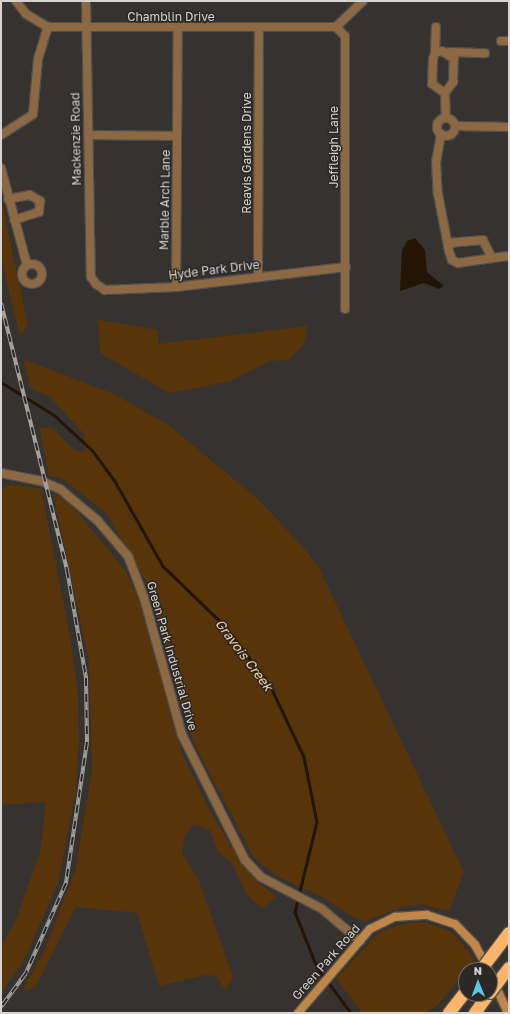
<!DOCTYPE html>
<style>
body{margin:0}
#map{position:relative;width:510px;height:1014px;overflow:hidden;background:#35322f;font-family:"Golos Text",sans-serif}
div>[style]{position:absolute}
[style*='--x']{left:calc(var(--x)*1px);top:calc(var(--y)*1px);width:calc(var(--w)*1px);rotate:calc(var(--a)*1deg)}
.green>*{inset:0;background:#573409}
.water>*{inset:0;background:#241404}
.stream>*{height:2.5px;margin:-1.25px;padding:0 1.25px;transform-origin:1.25px;border-radius:1.25px;background:#241404}
.roads{filter:drop-shadow(1px 0 #524f4c) drop-shadow(-1px 0 #524f4c) drop-shadow(0 1px #524f4c) drop-shadow(0 -1px #524f4c)}
.street>*{height:8px;margin:-4px;padding:0 4px;transform-origin:4px;border-radius:4px;background:#8d6943}
.street>.ring{margin:-4px;padding:0;box-sizing:content-box;background:none;border:8px solid #8d6943;border-radius:50%}
.secondary>*{height:8px;margin:-4px;padding:0 4px;transform-origin:4px;border-radius:4px;background:#c08648}
.highway>*{height:12px;margin:-6px;padding:0 6px;transform-origin:6px;border-radius:6px;background:#fdb56a}
.rail>*{height:4px;margin-top:-2px;transform-origin:0;background:repeating-linear-gradient(90deg,#2b2825 0 8px,#a2a09d 0 16px);box-sizing:border-box;border-block:1px solid #a2a09d}
.bridges{filter:drop-shadow(1px 0 #524f4c) drop-shadow(-1px 0 #524f4c) drop-shadow(0 1px #524f4c) drop-shadow(0 -1px #524f4c)}
.highway-bridge>*{height:12px;margin:-6px;padding:0 6px;transform-origin:6px;border-radius:6px;background:#fdb56a}
span{translate:-50% -50%;white-space:nowrap;text-align:center;line-height:1.15;-webkit-text-stroke:3px #2b2825;paint-order:stroke}
.street-label{font-size:12px;color:#d6d4d2}
.water-label{font-size:13px;color:#f7cba0;font-style:italic}
.frame{position:absolute;inset:0;border:2px solid #d6d4d2;pointer-events:none}
.north{position:absolute;left:458px;top:962px;width:40px;height:40px;box-sizing:border-box;background:#2b2825;border:1px solid #6f6d6a;border-radius:50%;rotate:359deg;font-size:11px;font-weight:700;line-height:16px;text-align:center;color:#d6d4d2}
.north::after{content:'';display:block;margin:auto;width:14px;height:18px;background:#58c9e3;clip-path:polygon(50% 0,100% 100%,50% 72%,0 100%)}
</style>
<div id="map">
<div class="green">
<div style="clip-path:polygon(1px 198px,28px 325px,20px 336px,1px 259px)"></div>
<div style="clip-path:polygon(98px 320px,158px 330px,158px 344px,308px 326px,304px 343px,289px 360px,270px 361px,231px 381px,169px 393px,100px 353px)"></div>
<div style="clip-path:polygon(23px 359px,114px 394px,167px 424px,258px 499px,304px 548px,319px 568px,464px 872px,449px 911px,420px 904px,401px 907px,366px 921px,356px 919px,322px 897px,277px 876px,254px 858px,195px 745px,178px 697px,150px 588px,105px 512px,63px 479px,49px 475px,39px 427px,53px 428px,73px 449px,85px 452px,84px 434px,49px 396px,31px 389px)"></div>
<div style="clip-path:polygon(11px 484px,41px 489px,68px 625px,78px 692px,79px 742px,76px 790px,58px 884px,23px 962px,1px 994px,1px 946px,16px 920px,40px 852px,46px 802px,1px 805px,1px 489px)"></div>
<div style="clip-path:polygon(53px 493px,69px 502px,125px 570px,140px 601px,183px 756px,211px 813px,243px 865px,258px 883px,277px 896px,262px 909px,246px 893px,231px 862px,218px 852px,210px 830px,194px 824px,185px 836px,182px 854px,198px 878px,233px 977px,226px 991px,216px 976px,206px 975px,159px 986px,137px 913px,76px 907px,35px 988px,22px 991px,44px 952px,76px 868px,92px 769px,89px 663px)"></div>
<div style="clip-path:polygon(410px 922px,427px 923px,452px 932px,475px 959px,438px 1005px,426px 1013px,362px 1013px,336px 979px,380px 931px)"></div>
</div>
<div class="water">
<div style="clip-path:polygon(415px 238px,425px 250px,427px 272px,444px 286px,439px 289px,424px 283px,400px 291px,402px 250px,407px 241px)"></div>
</div>
<div class="stream">
<div style="--x:1;--y:382;--w:62;--a:31.9"></div>
<div style="--x:54;--y:415;--w:53;--a:42.7"></div>
<div style="--x:93;--y:451;--w:39;--a:54"></div>
<div style="--x:116;--y:483;--w:95;--a:60.5"></div>
<div style="--x:163;--y:566;--w:86;--a:44.1"></div>
<div style="--x:225;--y:626;--w:74;--a:52.7"></div>
<div style="--x:270;--y:685;--w:80;--a:64.7"></div>
<div style="--x:304;--y:757;--w:66;--a:78.7"></div>
<div style="--x:317;--y:822;--w:93;--a:103.7"></div>
<div style="--x:295;--y:912;--w:59;--a:68.2"></div>
<div style="--x:317;--y:967;--w:57;--a:53.5"></div>
</div>
<div class="roads">
<div class="street">
<div style="--x:16;--y:1;--w:16;--a:52"></div>
<div style="--x:26;--y:14;--w:26;--a:31"></div>
<div style="--x:48;--y:27;--w:288;--a:0"></div>
<div style="--x:86;--y:1;--w:276;--a:89"></div>
<div style="--x:91;--y:277;--w:9;--a:54"></div>
<div style="--x:96;--y:284;--w:11;--a:34"></div>
<div style="--x:105;--y:290;--w:71;--a:-2.4"></div>
<div style="--x:176;--y:287;--w:171;--a:-6.7"></div>
<div style="--x:501;--y:41;--w:8;--a:0"></div>
<div style="--x:449;--y:52;--w:36;--a:2"></div>
<div style="--x:435;--y:53;--w:26;--a:-88"></div>
<div style="--x:445;--y:93;--w:14;--a:-54"></div>
<div style="--x:453;--y:82;--w:23;--a:-88"></div>
<div style="--x:454;--y:59;--w:14;--a:-146"></div>
<div style="--x:442;--y:51;--w:7;--a:164"></div>
<div style="--x:435;--y:53;--w:6;--a:108"></div>
<div style="--x:433;--y:59;--w:25;--a:92"></div>
<div style="--x:432;--y:84;--w:16;--a:35"></div>
<div style="--x:445;--y:93;--w:25;--a:88"></div>
<div class="ring" style="left:437px;top:118px;width:10px;height:10px"></div>
<div style="--x:455;--y:126;--w:54;--a:1.1"></div>
<div style="--x:441;--y:134;--w:27;--a:100"></div>
<div style="--x:436;--y:161;--w:33;--a:87"></div>
<div style="--x:438;--y:194;--w:58;--a:79.1"></div>
<div style="--x:449;--y:251;--w:9;--a:72"></div>
<div style="--x:452;--y:260;--w:7;--a:27"></div>
<div style="--x:458;--y:263;--w:34;--a:-8"></div>
<div style="--x:492;--y:258;--w:20;--a:-117"></div>
<div style="--x:483;--y:240;--w:35;--a:175"></div>
<div style="--x:1;--y:135;--w:38;--a:-33"></div>
<div style="--x:33;--y:114;--w:55;--a:-84.8"></div>
<div style="--x:38;--y:59;--w:34;--a:-73"></div>
<div style="--x:88;--y:135;--w:89;--a:0.6"></div>
<div style="--x:1;--y:168;--w:100;--a:75"></div>
<div style="--x:8;--y:199;--w:22;--a:-10"></div>
<div style="--x:30;--y:195;--w:12;--a:31"></div>
<div style="--x:40;--y:201;--w:11;--a:95"></div>
<div style="--x:39;--y:212;--w:26;--a:162"></div>
<div style="--x:492;--y:258;--w:17;--a:-7"></div>
<div class="ring" style="left:22px;top:264px;width:12px;height:12px"></div>
<div style="--x:258;--y:277;--w:248;--a:-89.8"></div>
<div style="--x:176;--y:287;--w:258;--a:-89.6"></div>
<div style="--x:345;--y:309;--w:273;--a:-90"></div>
<div style="--x:345;--y:36;--w:13;--a:-135"></div>
<div style="--x:336;--y:27;--w:37;--a:-44"></div>
<div style="--x:1;--y:473;--w:41;--a:11.3"></div>
<div style="--x:41;--y:481;--w:21;--a:23"></div>
<div style="--x:60;--y:489;--w:48;--a:40"></div>
<div style="--x:97;--y:520;--w:48;--a:49.3"></div>
<div style="--x:128;--y:556;--w:45;--a:69.1"></div>
<div style="--x:144;--y:598;--w:142;--a:74.5"></div>
<div style="--x:182;--y:735;--w:140;--a:63.3"></div>
<div style="--x:245;--y:860;--w:23;--a:47"></div>
<div style="--x:261;--y:877;--w:69;--a:27.7"></div>
<div style="--x:322;--y:909;--w:50;--a:40.1"></div>
</div>
<div class="secondary">
<div style="--x:490;--y:974;--w:43;--a:65.2"></div>
<div style="--x:298;--y:1013;--w:111;--a:-49.4"></div>
<div style="--x:370;--y:929;--w:28;--a:-26"></div>
<div style="--x:395;--y:917;--w:32;--a:-4"></div>
<div style="--x:427;--y:915;--w:29;--a:18"></div>
<div style="--x:455;--y:924;--w:29;--a:46"></div>
<div style="--x:475;--y:945;--w:25;--a:61"></div>
</div>
<div class="highway">
<div style="--x:449;--y:1013;--w:28;--a:-52"></div>
<div style="--x:475;--y:1013;--w:24;--a:-54"></div>
</div>
</div>
<div class="rail">
<div style="--x:1;--y:303;--w:275;--a:76.1"></div>
<div style="--x:67;--y:570;--w:110;--a:80"></div>
<div style="--x:86;--y:678;--w:64;--a:89.1"></div>
<div style="--x:87;--y:742;--w:143;--a:98.5"></div>
<div style="--x:66;--y:883;--w:98;--a:114"></div>
<div style="--x:26;--y:973;--w:42;--a:126.3"></div>
</div>
<div class="bridges">
<div class="highway-bridge">
<div style="--x:481;--y:970;--w:46;--a:-52.9"></div>
<div style="--x:490;--y:993;--w:31;--a:-53"></div>
</div>
</div>
<div class="street-label">
<span style="left:171px;top:17px">Chamblin Drive</span>
<span style="left:76px;top:139px;rotate:-91deg">Mackenzie Road</span>
<span style="left:334px;top:147px;rotate:-90deg">Jeffleigh Lane</span>
<span style="left:247px;top:153px;rotate:-90deg">Reavis Gardens Drive</span>
<span style="left:165px;top:200px;rotate:-89deg">Marble Arch Lane</span>
<span style="left:214px;top:270px;rotate:-7deg">Hyde Park Drive</span>
<span style="left:172px;top:656px;rotate:74deg">Green Park Industrial Drive</span>
<span style="left:326px;top:962px;rotate:-49deg">Green Park Road</span>
</div>
<div class="water-label">
<span style="left:244px;top:655px;rotate:53deg">Gravois Creek</span>
</div>
<div class="frame"></div>
<div class="north">N</div>
</div>
